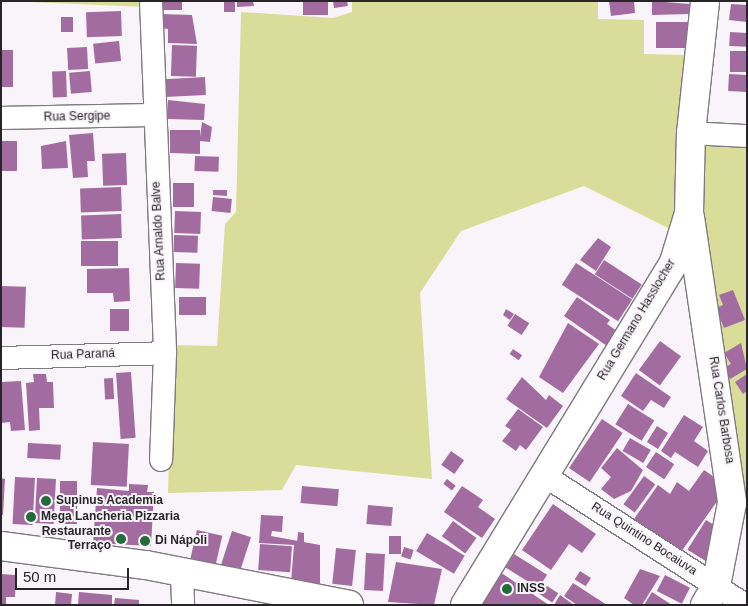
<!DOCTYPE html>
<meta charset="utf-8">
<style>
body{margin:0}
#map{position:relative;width:748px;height:606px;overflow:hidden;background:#f9f4f9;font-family:Helvetica,sans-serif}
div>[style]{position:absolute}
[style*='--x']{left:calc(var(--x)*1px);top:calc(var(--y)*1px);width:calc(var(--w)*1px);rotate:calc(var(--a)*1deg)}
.green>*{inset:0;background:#d9dd99}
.building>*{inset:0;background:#a36ca1;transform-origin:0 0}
.roads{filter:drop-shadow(1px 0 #7f7a7f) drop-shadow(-1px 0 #7f7a7f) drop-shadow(0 1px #7f7a7f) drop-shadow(0 -1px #7f7a7f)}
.minor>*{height:22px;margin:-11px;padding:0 11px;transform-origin:11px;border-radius:11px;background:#fff}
.major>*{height:28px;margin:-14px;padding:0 14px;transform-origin:14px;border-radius:14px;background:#fff}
.dots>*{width:14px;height:14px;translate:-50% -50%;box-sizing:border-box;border:2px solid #f9f4f9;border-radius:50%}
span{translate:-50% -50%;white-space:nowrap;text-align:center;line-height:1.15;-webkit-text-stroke:4px #f9f4f9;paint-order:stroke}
.street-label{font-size:12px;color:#272527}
.poi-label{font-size:12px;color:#272527;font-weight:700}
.left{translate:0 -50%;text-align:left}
.right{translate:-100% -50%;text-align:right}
.frame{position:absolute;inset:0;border:2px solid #272527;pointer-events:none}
.scale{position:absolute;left:15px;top:568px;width:114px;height:22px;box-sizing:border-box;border:2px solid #272527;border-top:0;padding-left:6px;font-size:15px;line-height:18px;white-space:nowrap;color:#272527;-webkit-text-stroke:4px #f9f4f9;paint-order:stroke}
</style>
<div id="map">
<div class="green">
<div style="clip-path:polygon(6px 1px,146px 1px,146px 7px)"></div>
<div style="clip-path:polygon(352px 1px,598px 1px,598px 19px,644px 20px,644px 54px,686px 55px,682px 235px,584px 186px,461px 231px,420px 293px,432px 479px,296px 465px,282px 490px,168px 493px,172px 345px,217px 346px,225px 224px,236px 212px,241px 12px,333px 18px,352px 12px)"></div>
<div style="clip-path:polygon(696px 138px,747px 142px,747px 504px,735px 498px,706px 285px)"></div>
</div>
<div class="building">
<div style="left:161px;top:1px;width:21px;height:9px"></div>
<div style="left:224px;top:1px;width:11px;height:11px"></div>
<div style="clip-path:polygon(237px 1px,253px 1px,254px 6px,237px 7px)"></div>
<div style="left:303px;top:1px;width:25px;height:14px"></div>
<div style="clip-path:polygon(333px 1px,347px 1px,348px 6px,334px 8px)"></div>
<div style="clip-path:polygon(609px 1px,634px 1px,635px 13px,611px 16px)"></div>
<div style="clip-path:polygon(652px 1px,690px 4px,690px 14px,652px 15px)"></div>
<div style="clip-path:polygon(731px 4px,747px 5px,747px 22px,729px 20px)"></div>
<div style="left:121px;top:11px;width:25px;height:35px;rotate:88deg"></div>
<div style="clip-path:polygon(161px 14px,192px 15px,197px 44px,168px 43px,168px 29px,160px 28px)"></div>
<div style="left:61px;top:17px;width:12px;height:15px"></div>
<div style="left:656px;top:22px;width:36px;height:26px"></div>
<div style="left:730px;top:32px;width:17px;height:14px;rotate:3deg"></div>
<div style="left:119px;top:41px;width:20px;height:26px;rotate:84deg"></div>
<div style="left:172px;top:45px;width:25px;height:31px;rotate:2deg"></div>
<div style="left:87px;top:47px;width:22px;height:20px;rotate:87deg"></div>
<div style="left:1px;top:50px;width:12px;height:37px"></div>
<div style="left:730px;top:51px;width:17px;height:21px"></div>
<div style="left:66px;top:71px;width:26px;height:14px;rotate:88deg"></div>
<div style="left:90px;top:71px;width:21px;height:21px;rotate:85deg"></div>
<div style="left:729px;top:74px;width:18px;height:17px;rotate:3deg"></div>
<div style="left:205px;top:77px;width:18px;height:41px;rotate:87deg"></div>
<div style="clip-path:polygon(168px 100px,205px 104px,204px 120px,168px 119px)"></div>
<div style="clip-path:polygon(202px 122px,212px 127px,210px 142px,200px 141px,200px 154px,170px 153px,170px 130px,200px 130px,200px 137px)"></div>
<div style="clip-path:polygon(93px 133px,95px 161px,87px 161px,88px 177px,73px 178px,69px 135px)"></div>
<div style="left:1px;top:141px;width:16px;height:30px"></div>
<div style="clip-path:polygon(66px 141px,68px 168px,42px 169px,41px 146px)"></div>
<div style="left:126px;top:153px;width:32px;height:24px;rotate:88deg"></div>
<div style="left:195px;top:156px;width:24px;height:15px;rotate:2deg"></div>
<div style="left:173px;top:183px;width:21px;height:24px"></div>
<div style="left:121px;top:187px;width:24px;height:41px;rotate:88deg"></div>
<div style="clip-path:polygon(213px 190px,227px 190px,227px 196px,213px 195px)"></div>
<div style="left:213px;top:197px;width:19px;height:14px;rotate:6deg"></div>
<div style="left:175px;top:211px;width:26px;height:22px;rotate:2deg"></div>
<div style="left:121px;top:214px;width:24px;height:40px;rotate:88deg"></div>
<div style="left:174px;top:235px;width:24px;height:17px;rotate:2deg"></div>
<div style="clip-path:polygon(598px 238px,611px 247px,596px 271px,580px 260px)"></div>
<div style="left:81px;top:241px;width:37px;height:25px"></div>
<div style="left:604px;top:260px;width:45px;height:17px;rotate:33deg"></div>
<div style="left:176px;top:263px;width:24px;height:25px;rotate:2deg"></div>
<div style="left:576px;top:263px;width:67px;height:26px;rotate:33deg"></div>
<div style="clip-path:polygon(129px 268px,130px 301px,114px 302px,113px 293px,87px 293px,87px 269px)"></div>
<div style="left:1px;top:286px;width:25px;height:41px;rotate:2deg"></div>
<div style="clip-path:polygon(733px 290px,745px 320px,724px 328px,716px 308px,723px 305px,719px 295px)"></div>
<div style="left:179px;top:297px;width:27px;height:18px"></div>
<div style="clip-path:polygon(577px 297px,610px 320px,607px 324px,617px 331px,607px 346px,564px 316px)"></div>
<div style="left:110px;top:309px;width:19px;height:22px"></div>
<div style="clip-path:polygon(506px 309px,514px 314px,510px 320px,503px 315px)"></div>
<div style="left:515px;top:314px;width:17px;height:14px;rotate:33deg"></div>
<div style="clip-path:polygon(568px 323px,599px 344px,563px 393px,539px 377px)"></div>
<div style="left:660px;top:341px;width:26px;height:36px;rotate:36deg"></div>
<div style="clip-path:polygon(741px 343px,747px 369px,730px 379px,724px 368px,731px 364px,724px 353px)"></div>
<div style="left:513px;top:349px;width:11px;height:6px;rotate:34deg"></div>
<div style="left:131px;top:372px;width:66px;height:15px;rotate:86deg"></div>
<div style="clip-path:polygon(636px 373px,671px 397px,664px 408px,651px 400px,643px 411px,621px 396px)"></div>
<div style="clip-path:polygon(33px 374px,46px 374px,47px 382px,53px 382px,54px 408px,39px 408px,40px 430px,29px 431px,26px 383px,34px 382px)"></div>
<div style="clip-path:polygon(747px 374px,747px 391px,743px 394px,735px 382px)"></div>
<div style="clip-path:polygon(522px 377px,546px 400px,549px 395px,563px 406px,547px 428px,506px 399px)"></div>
<div style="left:113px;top:378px;width:21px;height:9px;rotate:87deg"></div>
<div style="clip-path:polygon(21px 381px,25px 430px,11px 431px,10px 422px,1px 423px,1px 382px)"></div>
<div style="left:628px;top:404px;width:31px;height:24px;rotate:32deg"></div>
<div style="clip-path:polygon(518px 409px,543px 427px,526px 450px,520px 445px,516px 451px,502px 441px,511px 430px,505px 426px)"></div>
<div style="clip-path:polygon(684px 415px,703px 427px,694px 441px,708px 451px,698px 467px,675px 452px,671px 458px,661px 451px)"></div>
<div style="left:602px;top:419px;width:25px;height:59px;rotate:34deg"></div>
<div style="left:657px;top:426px;width:13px;height:19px;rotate:32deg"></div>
<div style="left:630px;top:438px;width:24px;height:15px;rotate:30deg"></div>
<div style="left:93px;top:442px;width:36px;height:43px;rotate:3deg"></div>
<div style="left:28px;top:443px;width:33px;height:15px;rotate:3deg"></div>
<div style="clip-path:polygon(617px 448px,643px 470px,631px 491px,614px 499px,601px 489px,611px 477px,601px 468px)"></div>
<div style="left:451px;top:451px;width:16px;height:17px;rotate:35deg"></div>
<div style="left:656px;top:452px;width:22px;height:18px;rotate:34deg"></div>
<div style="clip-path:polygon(704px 470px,717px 479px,718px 500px,681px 552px,634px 519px,658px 485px,670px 494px,677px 482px,689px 491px)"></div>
<div style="left:644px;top:476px;width:14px;height:35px;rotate:36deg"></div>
<div style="left:15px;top:477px;width:20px;height:47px;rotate:3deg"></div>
<div style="clip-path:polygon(1px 478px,5px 479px,3px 515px,1px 515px)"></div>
<div style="left:37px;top:478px;width:19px;height:45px;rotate:3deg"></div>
<div style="left:447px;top:479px;width:11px;height:6px;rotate:38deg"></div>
<div style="left:60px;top:481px;width:17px;height:43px"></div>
<div style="clip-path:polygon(129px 484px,148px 485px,147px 492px,154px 492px,151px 546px,93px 543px,97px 488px,129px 491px)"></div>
<div style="left:302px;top:486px;width:37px;height:17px;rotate:5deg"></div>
<div style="clip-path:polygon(462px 486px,483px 500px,478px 507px,495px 519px,482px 538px,444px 512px)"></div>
<div style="clip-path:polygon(553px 504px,596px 534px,582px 553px,569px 544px,551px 570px,522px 550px)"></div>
<div style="left:368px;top:505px;width:25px;height:19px;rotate:5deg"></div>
<div style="clip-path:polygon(261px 515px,283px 516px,282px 532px,272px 531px,271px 536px,320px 545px,320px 584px,291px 582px,294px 545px,259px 543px)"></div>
<div style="left:706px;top:520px;width:22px;height:35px;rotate:32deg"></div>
<div style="left:453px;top:521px;width:29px;height:19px;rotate:36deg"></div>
<div style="left:197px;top:530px;width:26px;height:29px;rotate:13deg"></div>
<div style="left:232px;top:531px;width:20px;height:36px;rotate:18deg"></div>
<div style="clip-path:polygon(298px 532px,304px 533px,304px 542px,297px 542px)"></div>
<div style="left:427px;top:533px;width:44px;height:21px;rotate:31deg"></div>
<div style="left:389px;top:536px;width:12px;height:18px"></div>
<div style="left:260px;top:544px;width:32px;height:26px;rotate:4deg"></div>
<div style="left:404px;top:547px;width:10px;height:10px;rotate:17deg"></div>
<div style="left:336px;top:548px;width:20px;height:36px;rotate:6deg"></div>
<div style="left:366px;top:553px;width:19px;height:37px;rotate:3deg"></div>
<div style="left:514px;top:554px;width:39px;height:16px;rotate:32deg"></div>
<div style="clip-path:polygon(396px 562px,442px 569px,434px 605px,388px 602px)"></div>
<div style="clip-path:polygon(640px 569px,660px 576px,642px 605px,634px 605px,624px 598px)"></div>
<div style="left:580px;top:571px;width:13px;height:10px;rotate:32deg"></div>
<div style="clip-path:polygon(500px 572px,549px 605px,479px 605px)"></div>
<div style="clip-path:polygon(1px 574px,16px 575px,15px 597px,6px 597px,6px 605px,1px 605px)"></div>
<div style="left:665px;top:575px;width:28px;height:18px;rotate:27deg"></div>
<div style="clip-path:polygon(573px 583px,607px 605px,577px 605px,564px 596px)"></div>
<div style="left:544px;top:584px;width:17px;height:11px;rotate:33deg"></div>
<div style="clip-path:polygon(56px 592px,72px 594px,71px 605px,55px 605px)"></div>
<div style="clip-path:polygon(79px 592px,112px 595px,112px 605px,78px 605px)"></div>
<div style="clip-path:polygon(652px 592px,672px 605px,644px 605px)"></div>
<div style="clip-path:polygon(560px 595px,574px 605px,554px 605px)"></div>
<div style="clip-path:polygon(115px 598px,139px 600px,139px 605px,114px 605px)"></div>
</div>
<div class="roads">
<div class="minor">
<div style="--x:151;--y:1;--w:352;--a:87.7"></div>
<div style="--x:165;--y:353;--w:107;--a:92.1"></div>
<div style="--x:1;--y:118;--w:152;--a:-1.1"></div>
<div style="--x:691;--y:133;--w:56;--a:3.1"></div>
<div style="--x:1;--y:358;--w:164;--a:-1.7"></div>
<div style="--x:542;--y:474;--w:242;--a:32.8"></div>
<div style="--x:182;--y:573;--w:32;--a:88"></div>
</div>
<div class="major">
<div style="--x:690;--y:217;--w:289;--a:81.6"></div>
<div style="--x:732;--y:503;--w:85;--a:100.9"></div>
<div style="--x:716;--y:586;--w:22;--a:120"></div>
<div style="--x:1;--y:546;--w:146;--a:7.5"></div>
<div style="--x:146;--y:565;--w:207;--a:11.1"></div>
<div style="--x:465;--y:605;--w:402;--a:-58.6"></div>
<div style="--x:674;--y:262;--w:51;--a:-73"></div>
<div style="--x:689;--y:213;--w:80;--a:-88.6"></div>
<div style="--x:691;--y:133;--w:133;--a:-83.9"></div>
</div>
</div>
<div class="dots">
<div style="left:46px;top:501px;background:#216c3a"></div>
<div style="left:31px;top:517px;background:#216c3a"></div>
<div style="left:121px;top:539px;background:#216c3a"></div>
<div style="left:145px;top:541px;background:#216c3a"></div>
<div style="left:507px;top:589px;background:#216c3a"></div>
</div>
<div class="street-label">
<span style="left:77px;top:117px;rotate:-1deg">Rua Sergipe</span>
<span style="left:159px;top:231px;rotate:-93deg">Rua Arnaldo Balve</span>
<span style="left:637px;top:320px;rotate:-59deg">Rua Germano Hasslocher</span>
<span style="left:83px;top:355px;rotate:-2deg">Rua Paraná</span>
<span style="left:721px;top:410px;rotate:81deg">Rua Carlos Barbosa</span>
<span style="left:644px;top:539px;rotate:33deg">Rua Quintino Bocaiuva</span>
</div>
<div class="poi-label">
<span class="left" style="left:56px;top:501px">Supinus Academia</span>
<span class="left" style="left:41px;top:517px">Mega Lancheria Pizzaria</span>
<span class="right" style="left:111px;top:539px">Restaurante<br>Terraço</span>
<span class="left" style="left:155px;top:541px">Di Nápoli</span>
<span class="left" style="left:517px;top:589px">INSS</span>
</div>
<div class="frame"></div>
<div class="scale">50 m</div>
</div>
